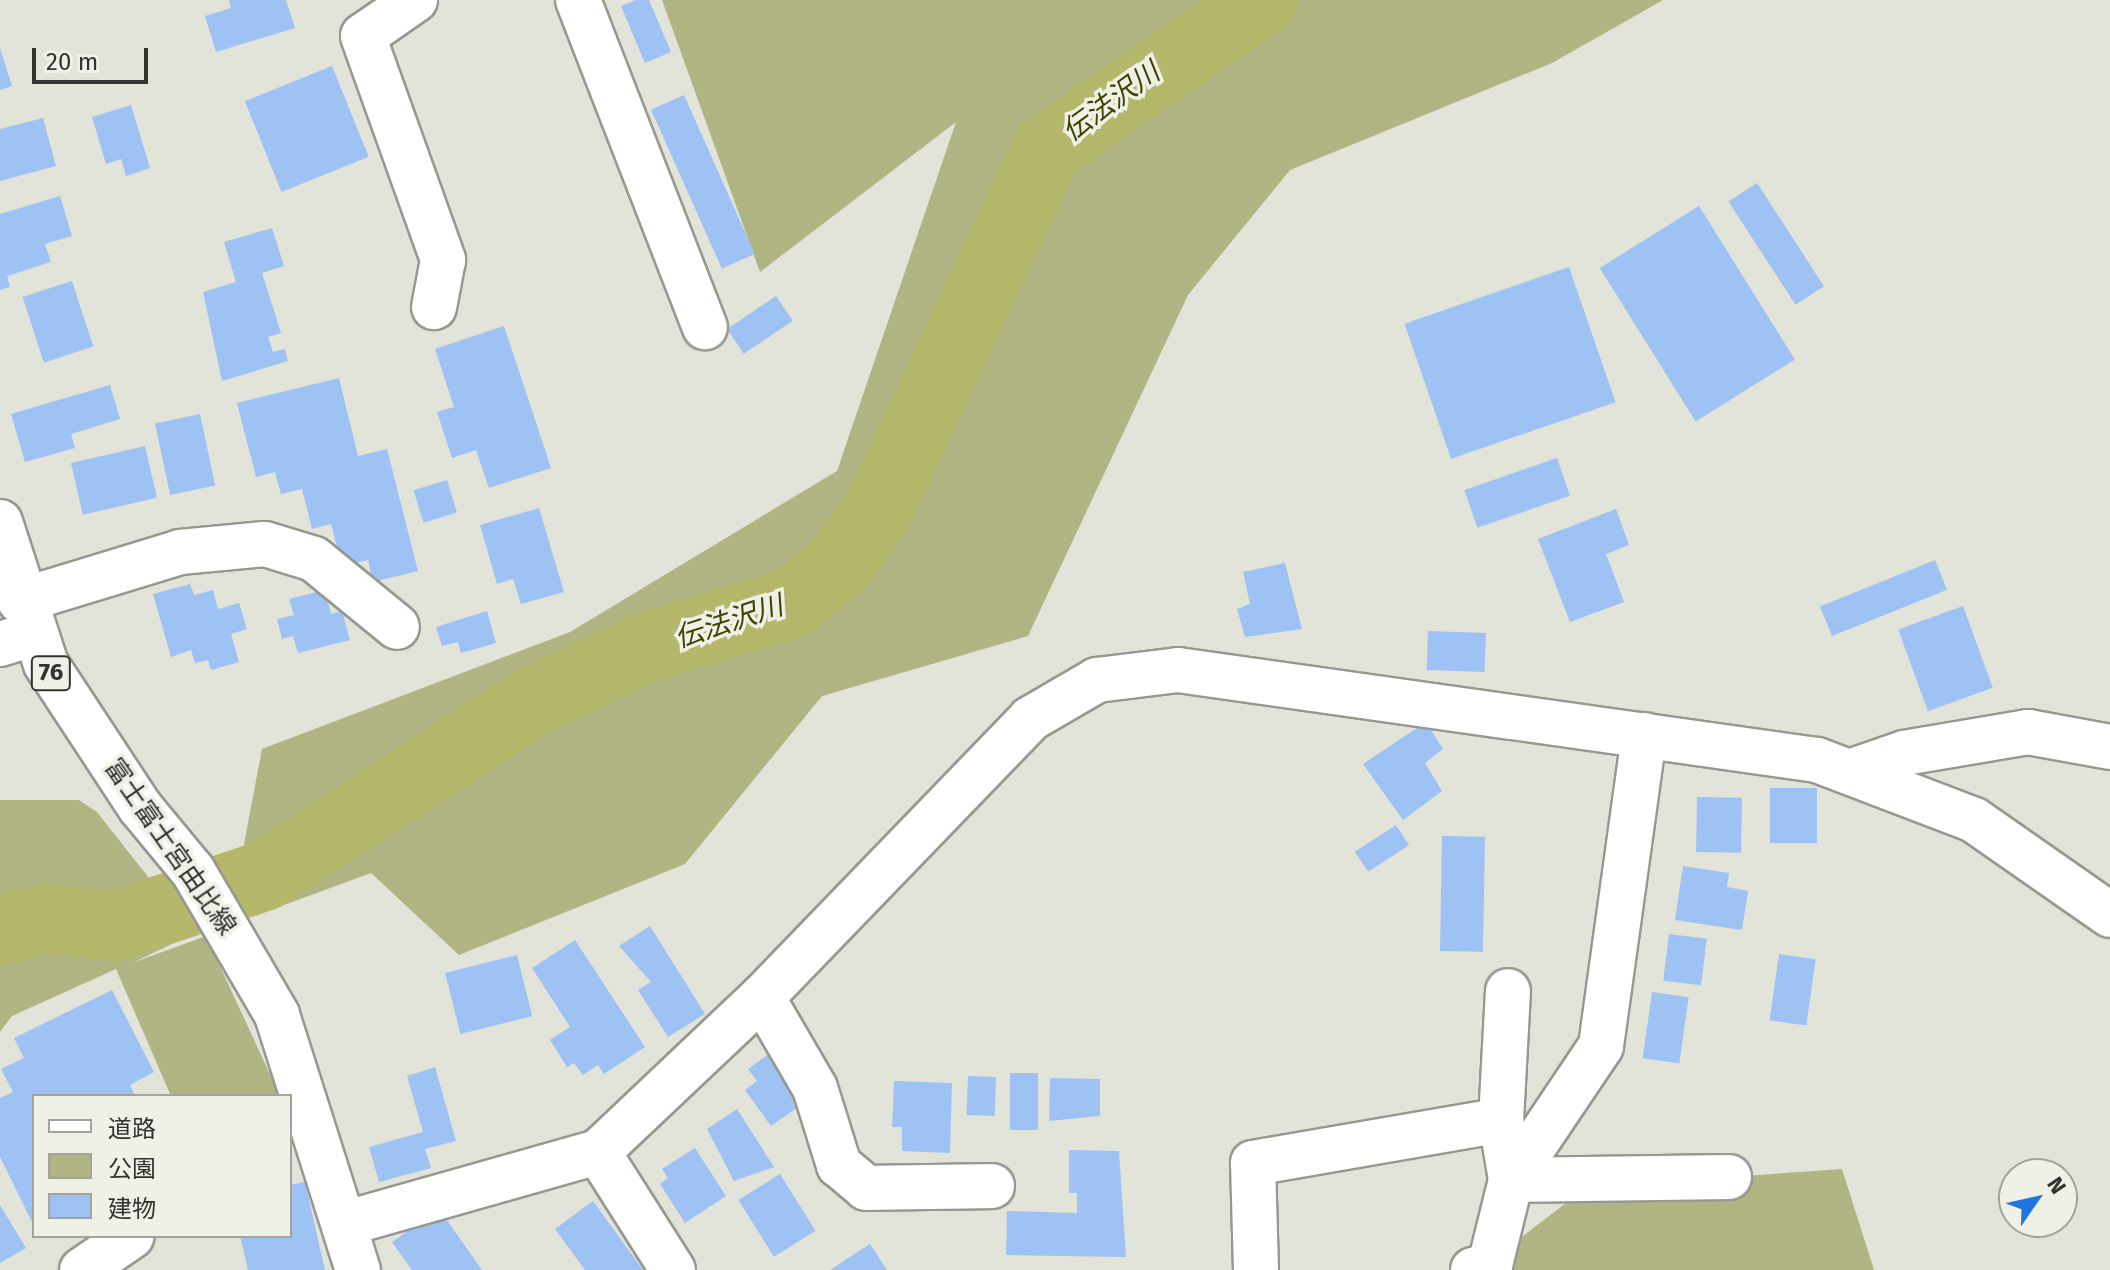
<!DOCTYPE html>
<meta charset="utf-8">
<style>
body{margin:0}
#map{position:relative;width:2110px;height:1270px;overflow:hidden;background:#e2e3d9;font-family:"Fira Sans","Noto Sans JP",sans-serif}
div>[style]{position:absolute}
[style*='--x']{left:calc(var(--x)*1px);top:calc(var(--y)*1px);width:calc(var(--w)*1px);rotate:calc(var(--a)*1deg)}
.green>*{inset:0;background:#b1b483}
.river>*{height:70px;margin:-35px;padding:0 35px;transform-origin:35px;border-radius:35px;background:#b5b76a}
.building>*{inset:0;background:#9ec2f3;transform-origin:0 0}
.roads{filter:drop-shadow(2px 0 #97988f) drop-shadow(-2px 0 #97988f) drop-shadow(0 2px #97988f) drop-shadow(0 -2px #97988f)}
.minor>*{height:44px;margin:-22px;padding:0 22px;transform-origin:22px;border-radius:22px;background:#fff}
.major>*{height:44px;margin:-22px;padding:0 22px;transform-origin:22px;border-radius:22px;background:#fff}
span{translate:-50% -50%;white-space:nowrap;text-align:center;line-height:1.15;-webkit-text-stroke:7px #eff0e6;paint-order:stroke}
.shield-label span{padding:2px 6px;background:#eff0e6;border:2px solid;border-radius:6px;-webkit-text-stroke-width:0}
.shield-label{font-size:24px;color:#333330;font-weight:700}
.street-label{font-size:26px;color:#333330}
.water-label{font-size:28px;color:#424203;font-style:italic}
.legend{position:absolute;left:32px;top:1094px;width:260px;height:144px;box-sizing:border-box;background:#eff0e6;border:2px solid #a4a49d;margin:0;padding:10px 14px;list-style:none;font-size:24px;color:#333330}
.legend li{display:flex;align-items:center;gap:16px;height:40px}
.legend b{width:40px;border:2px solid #a4a49d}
.north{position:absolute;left:1998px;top:1158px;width:80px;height:80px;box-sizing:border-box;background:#eff0e6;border:2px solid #a4a49d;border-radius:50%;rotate:56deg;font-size:22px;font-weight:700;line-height:32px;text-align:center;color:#333330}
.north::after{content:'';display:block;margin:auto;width:28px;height:36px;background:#1f75df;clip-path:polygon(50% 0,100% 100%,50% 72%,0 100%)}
.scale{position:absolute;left:32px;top:48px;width:116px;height:36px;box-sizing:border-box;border:4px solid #333330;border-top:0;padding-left:10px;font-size:24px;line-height:28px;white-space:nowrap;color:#333330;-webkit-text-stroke:6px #eff0e6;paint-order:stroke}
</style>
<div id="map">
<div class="green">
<div style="clip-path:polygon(662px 0,1663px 0,1552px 63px,1290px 170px,1188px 295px,1028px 636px,822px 696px,685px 864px,459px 955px,371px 873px,273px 909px,244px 844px,262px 749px,570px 632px,837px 471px,956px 122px,760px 272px)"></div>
<div style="clip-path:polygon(0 800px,79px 800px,97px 812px,193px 934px,132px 963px,206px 936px,280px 1096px,171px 1096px,116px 969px,12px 1016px,0 1032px)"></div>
<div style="clip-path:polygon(1842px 1169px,1874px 1270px,1502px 1270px,1502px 1252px,1587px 1187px)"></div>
</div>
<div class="river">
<div style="--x:0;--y:929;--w:47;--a:-12.3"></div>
<div style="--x:46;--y:919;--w:69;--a:5.8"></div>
<div style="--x:115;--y:926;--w:157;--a:-18.6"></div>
<div style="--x:264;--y:876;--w:317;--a:-33"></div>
<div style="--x:530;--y:703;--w:127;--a:-25.8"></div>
<div style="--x:644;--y:648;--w:152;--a:-16.8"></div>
<div style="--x:790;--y:604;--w:63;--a:-38.5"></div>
<div style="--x:839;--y:565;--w:70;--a:-54.9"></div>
<div style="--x:879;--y:508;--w:398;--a:-64.9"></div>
<div style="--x:1048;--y:148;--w:261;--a:-34.5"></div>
</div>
<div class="building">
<div style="clip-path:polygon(229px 0,286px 0,295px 28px,216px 52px,205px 16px,231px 8px)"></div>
<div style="clip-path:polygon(636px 0,649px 0,671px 52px,645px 63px,621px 6px)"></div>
<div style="clip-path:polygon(0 48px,12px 86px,0 90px)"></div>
<div style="left:332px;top:66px;width:98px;height:94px;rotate:68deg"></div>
<div style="left:684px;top:95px;width:174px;height:36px;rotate:66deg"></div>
<div style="clip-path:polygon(131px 105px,150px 168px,126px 176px,121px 159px,106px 164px,92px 117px)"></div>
<div style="clip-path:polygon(43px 118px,56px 166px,0 181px,0 129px)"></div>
<div style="left:1757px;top:183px;width:123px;height:34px;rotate:57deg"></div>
<div style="clip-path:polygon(60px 196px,72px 236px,45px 244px,51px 262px,7px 276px,10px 287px,0 290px,0 214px)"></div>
<div style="left:1699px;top:206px;width:181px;height:117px;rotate:58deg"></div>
<div style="clip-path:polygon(272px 228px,284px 266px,262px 273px,281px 333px,268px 337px,273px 352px,285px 349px,288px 361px,222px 381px,203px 292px,236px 282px,224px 242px)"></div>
<div style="left:1569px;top:267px;width:143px;height:174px;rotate:71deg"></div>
<div style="left:72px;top:281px;width:69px;height:52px;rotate:72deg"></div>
<div style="left:776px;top:296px;width:30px;height:59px;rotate:56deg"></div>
<div style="clip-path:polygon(504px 326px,551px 468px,489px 488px,476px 450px,452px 458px,437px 412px,454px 407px,435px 349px)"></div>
<div style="clip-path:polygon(339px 378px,358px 456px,387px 449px,418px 571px,373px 582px,368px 560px,342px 566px,331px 524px,312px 529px,302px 489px,281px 494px,275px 472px,256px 477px,237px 403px)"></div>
<div style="clip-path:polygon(110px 385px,120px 419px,71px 434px,75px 448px,25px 462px,11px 414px)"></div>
<div style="left:200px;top:414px;width:73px;height:46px;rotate:78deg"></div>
<div style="left:145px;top:446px;width:53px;height:76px;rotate:77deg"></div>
<div style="left:1557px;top:458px;width:40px;height:98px;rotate:71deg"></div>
<div style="left:447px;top:480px;width:34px;height:35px;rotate:73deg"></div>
<div style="clip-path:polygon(539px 508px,564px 592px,521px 604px,513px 579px,497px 584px,480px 525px)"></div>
<div style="clip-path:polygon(1616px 509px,1629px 545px,1606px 554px,1624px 602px,1570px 622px,1538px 539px)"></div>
<div style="left:1935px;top:560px;width:32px;height:124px;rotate:68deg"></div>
<div style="clip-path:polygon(1285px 563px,1302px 629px,1245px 637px,1237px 609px,1250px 604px,1243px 572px)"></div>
<div style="clip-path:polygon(190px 584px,194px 595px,213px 590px,218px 609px,239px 603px,247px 629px,231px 634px,239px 662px,211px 670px,208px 660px,195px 663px,191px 650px,171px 657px,153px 594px)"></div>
<div style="clip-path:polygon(325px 590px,331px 614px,342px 611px,350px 640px,298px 653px,293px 636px,282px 639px,277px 619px,294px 615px,289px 599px)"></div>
<div style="left:1963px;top:606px;width:87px;height:69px;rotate:70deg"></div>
<div style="clip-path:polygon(487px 611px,496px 643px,461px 653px,458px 642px,442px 646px,436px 627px)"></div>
<div style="left:1428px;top:631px;width:58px;height:39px;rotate:2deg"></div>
<div style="clip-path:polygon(1426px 722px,1443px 749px,1425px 763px,1442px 791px,1403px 820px,1363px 764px)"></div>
<div style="left:1770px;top:788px;width:47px;height:55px"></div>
<div style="left:1697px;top:797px;width:45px;height:55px;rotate:1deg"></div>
<div style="left:1396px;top:825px;width:24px;height:49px;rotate:57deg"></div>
<div style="left:1442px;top:836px;width:43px;height:115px;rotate:1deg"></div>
<div style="clip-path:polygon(1683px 866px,1729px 873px,1727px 887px,1748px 891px,1742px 930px,1675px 920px)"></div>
<div style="clip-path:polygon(650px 926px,705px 1014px,668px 1037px,638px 990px,651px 982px,619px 946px)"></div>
<div style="left:1669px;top:934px;width:38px;height:47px;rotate:7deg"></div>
<div style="clip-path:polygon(575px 940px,645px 1047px,604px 1074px,598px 1065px,583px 1075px,574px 1063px,567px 1067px,550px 1040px,570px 1027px,532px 968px)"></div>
<div style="left:1779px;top:954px;width:37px;height:67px;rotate:8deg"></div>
<div style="left:517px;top:955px;width:63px;height:74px;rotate:76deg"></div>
<div style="clip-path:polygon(112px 990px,154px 1072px,130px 1085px,135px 1096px,34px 1096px,34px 1226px,0 1157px,0 1098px,13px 1092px,1px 1069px,24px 1058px,14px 1038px)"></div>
<div style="left:1652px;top:992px;width:37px;height:67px;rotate:8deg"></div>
<div style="clip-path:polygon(773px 1051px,808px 1100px,771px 1126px,745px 1090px,757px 1081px,748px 1069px)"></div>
<div style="clip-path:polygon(435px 1067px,456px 1141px,425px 1149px,431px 1168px,379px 1182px,369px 1147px,423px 1132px,407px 1076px)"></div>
<div style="left:1010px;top:1073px;width:28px;height:57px"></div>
<div style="left:968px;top:1076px;width:28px;height:39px;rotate:2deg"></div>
<div style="clip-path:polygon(1050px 1078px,1100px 1079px,1100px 1116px,1049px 1121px)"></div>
<div style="clip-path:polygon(894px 1081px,952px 1083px,950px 1153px,902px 1151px,902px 1127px,892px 1127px)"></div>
<div style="clip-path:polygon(737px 1109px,774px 1167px,734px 1181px,707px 1129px)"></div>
<div style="clip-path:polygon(695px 1148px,726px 1196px,685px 1223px,660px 1184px,668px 1178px,662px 1169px)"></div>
<div style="clip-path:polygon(1069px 1150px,1119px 1151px,1126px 1257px,1006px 1255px,1007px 1211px,1077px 1213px,1077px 1193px,1069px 1193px)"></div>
<div style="left:780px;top:1174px;width:67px;height:49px;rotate:58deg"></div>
<div style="clip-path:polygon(305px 1182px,325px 1270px,248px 1270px,240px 1236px,290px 1236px,290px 1185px)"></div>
<div style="clip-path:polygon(593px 1201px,643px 1270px,585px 1270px,555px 1229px)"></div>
<div style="clip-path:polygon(0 1205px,26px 1248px,0 1263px)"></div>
<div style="clip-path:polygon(439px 1209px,482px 1270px,412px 1270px,392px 1242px)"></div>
<div style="clip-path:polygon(870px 1244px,887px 1270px,830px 1270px)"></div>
</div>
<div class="roads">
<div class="minor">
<div style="--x:415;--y:0;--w:63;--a:145.3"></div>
<div style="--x:363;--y:36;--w:238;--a:70.3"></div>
<div style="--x:443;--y:260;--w:48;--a:100.8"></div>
<div style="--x:578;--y:0;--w:351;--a:68.8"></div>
<div style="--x:20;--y:601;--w:167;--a:-17"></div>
<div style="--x:180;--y:552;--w:85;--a:-5.4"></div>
<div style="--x:265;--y:544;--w:51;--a:17"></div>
<div style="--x:314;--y:559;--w:107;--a:39.3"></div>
<div style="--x:0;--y:644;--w:34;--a:-17"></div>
<div style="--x:1855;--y:770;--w:52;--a:-19.1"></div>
<div style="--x:1904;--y:753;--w:126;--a:-9.6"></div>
<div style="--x:2028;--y:732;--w:83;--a:10.4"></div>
<div style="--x:762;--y:997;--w:105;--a:59.8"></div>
<div style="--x:815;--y:1088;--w:81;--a:72.7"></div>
<div style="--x:839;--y:1165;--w:35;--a:40"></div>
<div style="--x:866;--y:1188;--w:126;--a:-0.9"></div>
<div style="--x:1501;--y:1120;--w:129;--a:-86.9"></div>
<div style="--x:598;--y:1152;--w:140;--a:57.6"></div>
<div style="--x:1511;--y:1180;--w:218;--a:-0.8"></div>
<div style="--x:347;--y:1223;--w:261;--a:-15.8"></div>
<div style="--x:598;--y:1152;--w:226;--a:-43.4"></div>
<div style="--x:762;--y:997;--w:386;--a:-46"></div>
<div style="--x:1030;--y:719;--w:78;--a:-30.2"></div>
<div style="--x:1097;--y:680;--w:82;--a:-7"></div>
<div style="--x:1178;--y:670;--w:645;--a:8.02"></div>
<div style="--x:1817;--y:760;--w:168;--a:20.9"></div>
<div style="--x:1974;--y:820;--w:166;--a:34.9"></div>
<div style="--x:82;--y:1270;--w:60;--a:-34.2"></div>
<div style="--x:1256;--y:1270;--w:107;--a:-91.6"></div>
<div style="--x:1253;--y:1163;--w:252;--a:-9.8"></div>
<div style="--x:1501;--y:1120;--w:61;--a:80.5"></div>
<div style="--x:1473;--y:1270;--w:18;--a:-16"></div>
<div style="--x:1490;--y:1265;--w:88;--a:-76.1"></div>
<div style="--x:1511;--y:1180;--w:161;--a:-56.1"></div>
<div style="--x:1601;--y:1046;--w:314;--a:-82.1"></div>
</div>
<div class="major">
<div style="--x:0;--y:522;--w:149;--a:72.1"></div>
<div style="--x:46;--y:664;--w:171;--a:56.7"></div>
<div style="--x:140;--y:807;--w:83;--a:50.4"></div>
<div style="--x:193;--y:871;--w:167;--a:59.7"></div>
<div style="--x:277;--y:1015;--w:268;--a:72.4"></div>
</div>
</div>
<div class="shield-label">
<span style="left:51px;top:673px">76</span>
</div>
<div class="street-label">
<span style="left:170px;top:847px;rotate:55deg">富士富士宮由比線</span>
</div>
<div class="water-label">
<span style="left:1111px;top:102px;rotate:-36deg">伝法沢川</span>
<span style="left:729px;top:622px;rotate:-18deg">伝法沢川</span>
</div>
<ul class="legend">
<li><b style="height:10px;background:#fff"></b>道路</li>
<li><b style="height:22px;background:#b1b483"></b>公園</li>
<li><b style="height:22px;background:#9ec2f3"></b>建物</li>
</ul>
<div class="north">N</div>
<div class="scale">20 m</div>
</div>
